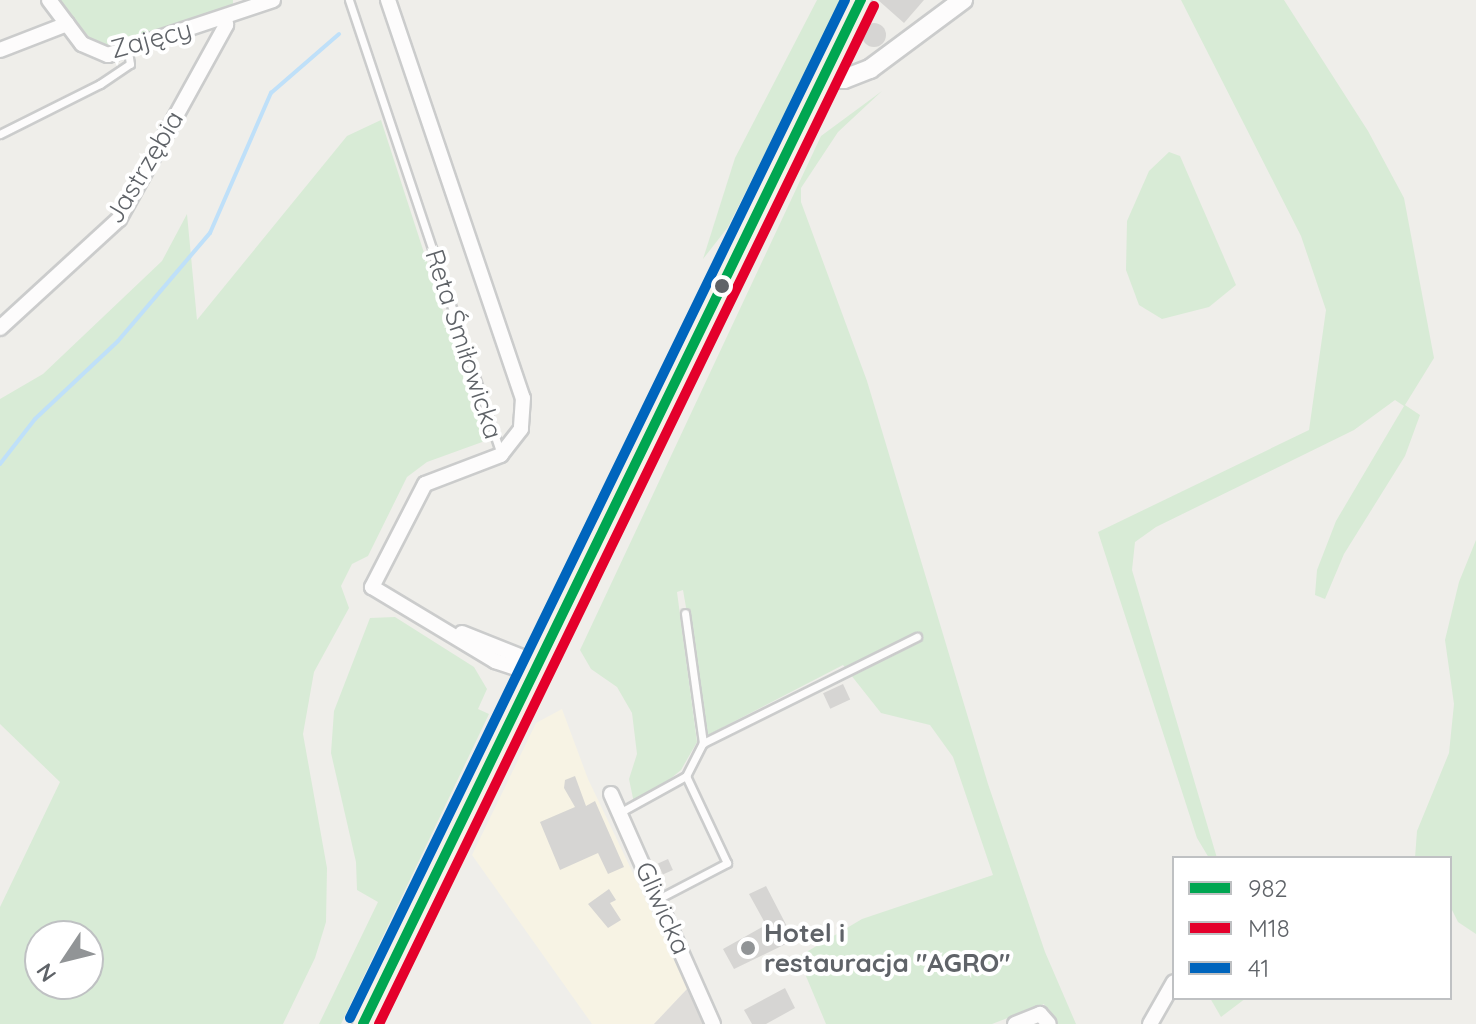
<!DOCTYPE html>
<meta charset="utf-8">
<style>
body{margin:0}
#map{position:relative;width:1476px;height:1024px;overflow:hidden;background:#efeeea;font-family:Quicksand,sans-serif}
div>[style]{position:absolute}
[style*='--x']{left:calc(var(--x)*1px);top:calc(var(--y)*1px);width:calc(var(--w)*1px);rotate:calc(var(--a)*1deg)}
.commercial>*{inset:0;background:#f7f3e4}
.industrial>*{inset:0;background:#dfddda}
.green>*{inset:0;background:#d8ebd6}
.stream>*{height:4px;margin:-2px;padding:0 2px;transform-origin:2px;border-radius:2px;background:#bfe0f9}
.building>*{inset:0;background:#d6d5d3;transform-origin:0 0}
.round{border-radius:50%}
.roads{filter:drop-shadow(2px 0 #cbcccc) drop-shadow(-2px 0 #cbcccc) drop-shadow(0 2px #cbcccc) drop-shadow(0 -2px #cbcccc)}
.lane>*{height:7px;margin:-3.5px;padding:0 3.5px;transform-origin:3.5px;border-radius:3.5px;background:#fdfcfc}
.street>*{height:14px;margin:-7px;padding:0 7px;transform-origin:7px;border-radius:7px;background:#fdfcfc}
.secondary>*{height:18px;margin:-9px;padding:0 9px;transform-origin:9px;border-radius:9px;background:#fdfcfc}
.primary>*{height:20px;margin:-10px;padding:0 10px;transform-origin:10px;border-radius:10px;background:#f4f2e9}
.bus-1>*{height:10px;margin:-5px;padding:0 5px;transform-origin:5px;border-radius:5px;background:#00a651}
.bus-2>*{height:10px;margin:-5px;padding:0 5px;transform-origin:5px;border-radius:5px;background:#e4002b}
.bus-3>*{height:10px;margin:-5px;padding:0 5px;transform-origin:5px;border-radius:5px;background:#0065bd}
.dots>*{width:22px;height:22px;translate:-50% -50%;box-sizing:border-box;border:4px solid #fff;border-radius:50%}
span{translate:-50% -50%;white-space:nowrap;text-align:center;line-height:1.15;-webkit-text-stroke:8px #fff;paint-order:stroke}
.street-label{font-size:26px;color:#5f6368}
.poi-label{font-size:26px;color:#5f6368;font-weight:700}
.left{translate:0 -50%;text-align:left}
.legend{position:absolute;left:1172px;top:856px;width:280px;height:144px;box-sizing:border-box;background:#fff;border:2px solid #bfc1c3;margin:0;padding:10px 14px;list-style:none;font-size:24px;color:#5f6368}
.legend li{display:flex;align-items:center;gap:16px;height:40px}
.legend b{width:40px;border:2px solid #bfc1c3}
.north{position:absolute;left:24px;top:920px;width:80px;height:80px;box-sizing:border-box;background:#fff;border:2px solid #bfc1c3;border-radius:50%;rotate:235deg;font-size:22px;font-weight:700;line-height:32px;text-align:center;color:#5f6368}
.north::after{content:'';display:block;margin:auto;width:28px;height:36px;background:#919496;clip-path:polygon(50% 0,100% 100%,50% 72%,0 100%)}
</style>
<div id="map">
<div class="commercial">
<div style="clip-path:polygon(562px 709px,588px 779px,688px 988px,654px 1024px,592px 1024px,472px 855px,536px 723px)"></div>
</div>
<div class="industrial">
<div style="clip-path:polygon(688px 988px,704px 1024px,654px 1024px)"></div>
</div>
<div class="green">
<div style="clip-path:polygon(56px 0,233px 0,233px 3px,231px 8px,117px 48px,99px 48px)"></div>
<div style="clip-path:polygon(817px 0,842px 0,728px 227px,703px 259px,735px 158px)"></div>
<div style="clip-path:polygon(1181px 0,1284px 0,1368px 131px,1404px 198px,1434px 358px,1405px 405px,1420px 415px,1405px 456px,1344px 554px,1325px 599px,1315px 595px,1317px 570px,1336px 521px,1404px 406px,1395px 400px,1354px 430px,1156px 527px,1135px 542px,1132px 570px,1217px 858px,1209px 858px,1197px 838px,1098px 532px,1309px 430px,1326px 310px,1301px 236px)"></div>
<div style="clip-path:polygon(882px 91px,838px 132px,801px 188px,801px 202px,867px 381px,988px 784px,1045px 952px,1076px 1024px,1052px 1024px,1044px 1004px,992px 1024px,826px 1024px,798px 957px,862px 919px,993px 875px,953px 757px,930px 725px,881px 713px,843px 665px,708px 735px,683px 590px,677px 592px,697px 742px,681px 770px,635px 808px,629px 779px,637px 754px,632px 713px,617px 687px,591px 669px,580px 650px,821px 136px)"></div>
<div style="clip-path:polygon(evenodd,381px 120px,485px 441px,427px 462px,407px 477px,368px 556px,352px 564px,341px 586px,349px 608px,314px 672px,303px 734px,327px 868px,326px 922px,315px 958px,283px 1024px,0 1024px,0 907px,60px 782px,0 724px,0 399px,43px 374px,162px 261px,187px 214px,197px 320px,347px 136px,381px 120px,40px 936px,88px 936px,88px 984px,40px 984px,40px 936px)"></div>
<div style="clip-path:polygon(1169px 152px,1180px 156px,1236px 285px,1209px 307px,1162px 319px,1139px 305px,1126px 270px,1127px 221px,1149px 171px)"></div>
<div style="clip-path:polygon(1476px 540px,1476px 934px,1458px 922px,1450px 906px,1450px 858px,1415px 858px,1417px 831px,1449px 753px,1454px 704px,1445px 640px,1459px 582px)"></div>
<div style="clip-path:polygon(395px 617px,474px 667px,487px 689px,478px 709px,489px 714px,341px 1024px,319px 1024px,378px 902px,357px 890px,356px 862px,331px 753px,334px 711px,370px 618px)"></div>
<div style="clip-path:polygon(1210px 998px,1246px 998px,1221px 1017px)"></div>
</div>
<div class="stream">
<div style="--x:0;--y:464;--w:57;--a:-52.1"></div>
<div style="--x:35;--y:419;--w:114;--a:-43.2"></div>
<div style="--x:118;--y:341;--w:142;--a:-49.6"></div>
<div style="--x:210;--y:233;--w:153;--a:-66.5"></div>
<div style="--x:271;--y:93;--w:90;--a:-40.9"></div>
</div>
<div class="building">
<div style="clip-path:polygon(878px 0,924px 0,904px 23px)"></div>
<div class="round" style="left:862px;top:23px;width:24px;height:24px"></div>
<div style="left:843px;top:684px;width:17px;height:22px;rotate:65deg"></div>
<div style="clip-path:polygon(575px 776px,586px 806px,595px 801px,624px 867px,608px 874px,598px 853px,560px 870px,540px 822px,575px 807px,564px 788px,565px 780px)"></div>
<div style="left:668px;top:859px;width:12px;height:11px;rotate:66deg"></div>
<div style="clip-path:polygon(766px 886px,794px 940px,734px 969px,723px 949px,766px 925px,749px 894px)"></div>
<div style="clip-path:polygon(609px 889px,616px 900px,610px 903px,621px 920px,608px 928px,588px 904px)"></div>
<div style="clip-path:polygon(785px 988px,795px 1008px,766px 1024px,752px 1024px,744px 1010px)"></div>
</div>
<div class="roads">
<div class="lane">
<div style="--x:349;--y:0;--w:478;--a:71.5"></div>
<div style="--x:0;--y:134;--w:112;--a:-26.6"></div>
<div style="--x:100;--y:84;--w:36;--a:-34"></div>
<div style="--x:130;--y:64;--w:13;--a:-99"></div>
<div style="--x:703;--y:743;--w:239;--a:-26.4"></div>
<div style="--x:619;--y:813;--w:77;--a:-28.9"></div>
<div style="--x:658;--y:899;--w:78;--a:-27.6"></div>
<div style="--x:727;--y:863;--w:96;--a:-115.2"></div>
<div style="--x:686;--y:776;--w:37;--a:-63"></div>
<div style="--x:703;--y:743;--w:131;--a:-97.9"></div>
</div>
<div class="street">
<div style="--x:49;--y:0;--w:55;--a:53.1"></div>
<div style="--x:82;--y:44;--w:28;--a:23"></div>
<div style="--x:108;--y:55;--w:174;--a:-18.4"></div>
<div style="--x:388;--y:0;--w:420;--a:71.3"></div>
<div style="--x:523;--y:398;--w:31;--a:94"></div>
<div style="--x:521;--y:429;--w:33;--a:128"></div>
<div style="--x:501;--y:455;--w:81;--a:159.1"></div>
<div style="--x:425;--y:484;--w:116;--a:117.2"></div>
<div style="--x:372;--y:587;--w:144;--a:31"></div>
<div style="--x:495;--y:661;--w:47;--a:18.4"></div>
<div style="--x:0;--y:50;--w:72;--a:-21.2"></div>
<div style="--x:0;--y:328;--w:161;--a:-42.5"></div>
<div style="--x:119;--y:219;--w:222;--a:-61.1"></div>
<div style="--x:226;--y:25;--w:6;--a:-99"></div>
<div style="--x:462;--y:633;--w:89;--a:21.7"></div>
<div style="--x:611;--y:794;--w:252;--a:66.1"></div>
<div style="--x:1015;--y:1024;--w:27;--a:-22"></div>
<div style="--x:1040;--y:1014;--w:13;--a:48"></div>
<div style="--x:1150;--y:1024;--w:48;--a:-60.3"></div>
</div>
<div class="secondary">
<div style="--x:824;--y:77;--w:20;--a:6"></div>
<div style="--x:844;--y:79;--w:28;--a:-21"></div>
<div style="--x:870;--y:69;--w:116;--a:-36.6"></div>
</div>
<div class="primary">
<div style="--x:363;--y:1024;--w:1139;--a:-64.07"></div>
</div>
</div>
<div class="bus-1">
<div style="--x:363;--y:1024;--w:1139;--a:-64.07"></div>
</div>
<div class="bus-2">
<div style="--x:379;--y:1024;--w:1132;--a:-64.07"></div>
</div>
<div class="bus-3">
<div style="--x:350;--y:1018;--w:1132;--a:-64.07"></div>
</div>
<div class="dots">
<div style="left:722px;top:286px;background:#5f6368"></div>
<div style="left:748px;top:948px;background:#919496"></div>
</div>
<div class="street-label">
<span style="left:151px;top:39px;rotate:-15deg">Zajęcy</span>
<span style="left:144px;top:167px;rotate:-59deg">Jastrzębia</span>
<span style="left:464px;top:344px;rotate:72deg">Reta Śmiłowicka</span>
<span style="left:663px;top:908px;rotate:66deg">Gliwicka</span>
</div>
<div class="poi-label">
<span class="left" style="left:764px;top:948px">Hotel i<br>restauracja "AGRO"</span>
</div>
<ul class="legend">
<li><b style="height:10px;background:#00a651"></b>982</li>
<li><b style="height:10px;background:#e4002b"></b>M18</li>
<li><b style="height:10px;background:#0065bd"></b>41</li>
</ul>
<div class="north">N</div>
</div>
